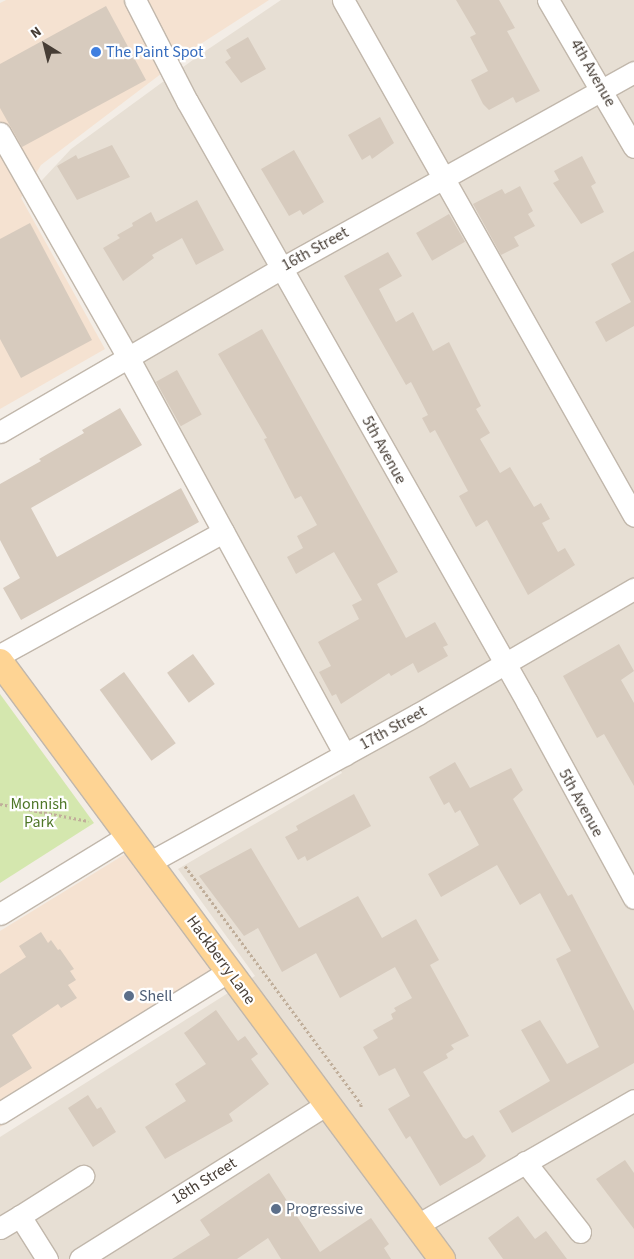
<!DOCTYPE html>
<style>
body{margin:0}
#map{position:relative;width:634px;height:1259px;overflow:hidden;background:#f3ede6;font-family:"Source Sans 3",sans-serif}
div>[style]{position:absolute}
[style*='--x']{left:calc(var(--x)*1px);top:calc(var(--y)*1px);width:calc(var(--w)*1px);rotate:calc(var(--a)*1deg)}
.residential>*{inset:0;background:#e7dfd4}
.commercial>*{inset:0;background:#f5e2d1}
.green>*{inset:0;background:#d4e7ae}
.building>*{inset:0;background:#d7cbbe;transform-origin:0 0}
.path>*{height:3px;margin-top:-1.5px;transform-origin:0;background:repeating-linear-gradient(90deg,#c0ae9a 0 2.5px,transparent 0 5px)}
.roads{filter:drop-shadow(1px 0 #c1b7ab) drop-shadow(-1px 0 #c1b7ab) drop-shadow(0 1px #c1b7ab) drop-shadow(0 -1px #c1b7ab)}
.minor>*{height:21px;margin:-10.5px;padding:0 10.5px;transform-origin:10.5px;border-radius:10.5px;background:#fff}
.major>*{height:26px;margin:-13px;padding:0 13px;transform-origin:13px;border-radius:13px;background:#fed494}
.dots>*{width:14px;height:14px;translate:-50% -50%;box-sizing:border-box;border:2px solid #fff;border-radius:50%}
span{translate:-50% -50%;white-space:nowrap;text-align:center;line-height:1.15;-webkit-text-stroke:4.5px #fff;paint-order:stroke}
.shop-label{font-size:16px;color:#366cbe}
.left{translate:0 -50%;text-align:left}
.street-label{font-size:16px;color:#463d35}
.park-label{font-size:16px;color:#4f7728}
.service-label{font-size:16px;color:#4e5e75}
.north{position:absolute;left:20px;top:20px;width:50px;height:50px;-webkit-text-stroke:4px #fff;paint-order:stroke;rotate:324deg;font-size:14px;font-weight:700;line-height:20px;text-align:center;color:#463d35}
.north::after{content:'';display:block;margin:auto;width:18px;height:22px;background:#463d35;clip-path:polygon(50% 0,100% 100%,50% 72%,0 100%)}
</style>
<div id="map">
<div class="residential">
<div style="clip-path:polygon(281px 0,634px 0,634px 1259px,0 1259px,0 1137px,255px 976px,178px 869px,342px 773px,30px 193px,71px 149px,201px 54px)"></div>
</div>
<div class="commercial">
<div style="clip-path:polygon(6px 0,269px 0,199px 45px,41px 165px,21px 198px,105px 349px,0 409px,0 3px)"></div>
<div style="clip-path:polygon(127px 853px,220px 984px,0 1127px,0 931px)"></div>
</div>
<div class="green">
<div style="clip-path:polygon(0 694px,94px 823px,0 883px)"></div>
</div>
<div class="building">
<div style="clip-path:polygon(456px 0,499px 0,515px 28px,507px 31px,540px 91px,516px 103px,513px 97px,489px 110px,483px 104px,471px 80px,488px 71px,470px 37px,476px 34px)"></div>
<div style="clip-path:polygon(106px 6px,146px 80px,22px 147px,0 108px,0 64px)"></div>
<div style="clip-path:polygon(248px 37px,266px 69px,241px 83px,225px 62px,231px 58px,226px 50px)"></div>
<div style="clip-path:polygon(380px 117px,394px 143px,372px 159px,370px 155px,362px 160px,348px 135px)"></div>
<div style="clip-path:polygon(112px 145px,130px 177px,77px 200px,57px 166px,76px 155px,78px 159px)"></div>
<div style="clip-path:polygon(294px 150px,324px 202px,303px 215px,300px 210px,289px 216px,261px 169px)"></div>
<div style="clip-path:polygon(582px 156px,596px 183px,591px 186px,604px 212px,581px 224px,553px 183px,559px 180px,554px 171px)"></div>
<div style="clip-path:polygon(520px 186px,533px 211px,528px 214px,535px 226px,514px 237px,519px 246px,501px 255px,473px 204px,502px 189px,505px 194px)"></div>
<div style="clip-path:polygon(197px 200px,224px 250px,196px 265px,182px 238px,152px 255px,154px 258px,123px 281px,103px 248px,120px 238px,117px 235px,133px 226px,132px 223px,151px 212px,156px 222px)"></div>
<div style="left:449px;top:214px;width:32px;height:38px;rotate:60deg"></div>
<div style="clip-path:polygon(30px 223px,92px 340px,21px 378px,0 339px,0 239px)"></div>
<div style="clip-path:polygon(634px 251px,634px 326px,606px 342px,595px 322px,631px 302px,611px 264px)"></div>
<div style="clip-path:polygon(388px 252px,402px 276px,379px 289px,396px 322px,413px 312px,433px 351px,449px 342px,481px 406px,476px 409px,490px 433px,480px 439px,500px 473px,510px 467px,534px 507px,541px 503px,550px 519px,542px 523px,558px 552px,565px 548px,575px 565px,528px 595px,487px 520px,476px 527px,459px 496px,468px 491px,435px 430px,430px 433px,422px 418px,428px 415px,411px 382px,406px 385px,344px 276px)"></div>
<div style="clip-path:polygon(262px 329px,398px 572px,377px 584px,406px 638px,435px 622px,448px 645px,443px 647px,448px 656px,418px 673px,413px 663px,391px 676px,389px 673px,341px 704px,336px 694px,332px 696px,319px 672px,331px 666px,318px 642px,359px 619px,352px 605px,362px 600px,334px 552px,296px 574px,287px 557px,303px 548px,297px 536px,317px 525px,301px 496px,295px 499px,264px 439px,267px 438px,218px 354px)"></div>
<div style="left:177px;top:370px;width:51px;height:24px;rotate:61deg"></div>
<div style="clip-path:polygon(120px 408px,142px 445px,31px 508px,57px 557px,181px 488px,199px 522px,21px 620px,3px 588px,20px 578px,0 540px,0 484px,41px 461px,39px 459px,84px 433px,82px 430px)"></div>
<div style="clip-path:polygon(619px 644px,634px 671px,621px 680px,634px 703px,634px 786px,604px 734px,597px 738px,563px 676px)"></div>
<div style="left:193px;top:654px;width:37px;height:32px;rotate:54deg"></div>
<div style="left:124px;top:672px;width:88px;height:30px;rotate:54deg"></div>
<div style="clip-path:polygon(455px 762px,470px 788px,511px 768px,523px 790px,513px 799px,568px 896px,572px 894px,634px 1011px,634px 1063px,512px 1133px,499px 1111px,550px 1081px,521px 1030px,540px 1020px,567px 1064px,599px 1047px,556px 959px,571px 951px,540px 893px,520px 905px,497px 865px,441px 897px,428px 874px,479px 845px,460px 810px,455px 813px,449px 802px,444px 805px,429px 777px)"></div>
<div style="clip-path:polygon(354px 794px,371px 826px,307px 861px,305px 856px,298px 860px,285px 837px,298px 830px,296px 826px)"></div>
<div style="clip-path:polygon(251px 848px,299px 928px,358px 896px,382px 938px,416px 919px,439px 960px,430px 965px,469px 1036px,451px 1045px,454px 1049px,446px 1054px,448px 1058px,423px 1072px,463px 1137px,466px 1139px,473px 1135px,486px 1156px,480px 1162px,440px 1186px,410px 1136px,406px 1139px,388px 1109px,410px 1096px,395px 1068px,379px 1076px,363px 1047px,378px 1038px,373px 1030px,393px 1019px,391px 1014px,396px 1011px,394px 1008px,412px 998px,395px 967px,340px 998px,316px 953px,282px 972px,258px 928px,244px 936px,199px 876px)"></div>
<div style="clip-path:polygon(41px 932px,48px 943px,51px 940px,58px 950px,60px 949px,74px 969px,70px 971px,76px 980px,68px 985px,77px 998px,61px 1008px,58px 1004px,12px 1035px,32px 1068px,0 1088px,0 974px,26px 957px,19px 946px)"></div>
<div style="clip-path:polygon(216px 1010px,238px 1041px,245px 1036px,258px 1054px,251px 1059px,269px 1084px,229px 1114px,233px 1121px,165px 1159px,145px 1127px,186px 1101px,175px 1084px,206px 1064px,184px 1033px)"></div>
<div style="clip-path:polygon(88px 1095px,97px 1109px,101px 1107px,116px 1132px,93px 1147px,68px 1108px)"></div>
<div style="clip-path:polygon(625px 1160px,634px 1173px,634px 1229px,596px 1179px)"></div>
<div style="clip-path:polygon(269px 1173px,320px 1252px,371px 1218px,389px 1244px,384px 1248px,391px 1259px,281px 1259px,268px 1238px,237px 1259px,172px 1259px,210px 1235px,200px 1220px)"></div>
<div style="clip-path:polygon(518px 1216px,535px 1239px,546px 1231px,567px 1259px,503px 1259px,488px 1238px)"></div>
</div>
<div class="path">
<div style="--x:0;--y:804;--w:90;--a:10.9"></div>
<div style="--x:185;--y:866;--w:296;--a:53.5"></div>
<div style="--x:361;--y:1104;--w:5;--a:90"></div>
</div>
<div class="roads">
<div class="minor">
<div style="--x:135;--y:0;--w:114;--a:62.8"></div>
<div style="--x:187;--y:101;--w:691;--a:60.5"></div>
<div style="--x:527;--y:702;--w:223;--a:61.4"></div>
<div style="--x:343;--y:0;--w:592;--a:60.58"></div>
<div style="--x:548;--y:0;--w:170;--a:59.7"></div>
<div style="--x:0;--y:133;--w:258;--a:60.3"></div>
<div style="--x:128;--y:357;--w:453;--a:61.4"></div>
<div style="--x:0;--y:432;--w:326;--a:-30.2"></div>
<div style="--x:282;--y:268;--w:403;--a:-29.1"></div>
<div style="--x:0;--y:655;--w:255;--a:-28.9"></div>
<div style="--x:150;--y:862;--w:306;--a:-28.9"></div>
<div style="--x:418;--y:714;--w:250;--a:-30.1"></div>
<div style="--x:0;--y:914;--w:151;--a:-31.5"></div>
<div style="--x:0;--y:1113;--w:269;--a:-31.8"></div>
<div style="--x:525;--y:1162;--w:89;--a:51.8"></div>
<div style="--x:417;--y:1225;--w:250;--a:-29.9"></div>
<div style="--x:0;--y:1228;--w:23;--a:-31"></div>
<div style="--x:47;--y:1259;--w:51;--a:-122.1"></div>
<div style="--x:20;--y:1216;--w:75;--a:-32.4"></div>
<div style="--x:80;--y:1259;--w:292;--a:-32.1"></div>
</div>
<div class="major">
<div style="--x:0;--y:662;--w:743;--a:53.48"></div>
</div>
</div>
<div class="dots">
<div style="left:96px;top:52px;background:#3f7fe0"></div>
<div style="left:129px;top:996px;background:#5c6f8a"></div>
<div style="left:276px;top:1209px;background:#5c6f8a"></div>
</div>
<div class="shop-label">
<span class="left" style="left:106px;top:52px">The Paint Spot</span>
</div>
<div class="street-label">
<span style="left:593px;top:73px;rotate:60deg">4th Avenue</span>
<span style="left:315px;top:249px;rotate:-29deg">16th Street</span>
<span style="left:384px;top:450px;rotate:61deg">5th Avenue</span>
<span style="left:393px;top:728px;rotate:-29deg">17th Street</span>
<span style="left:581px;top:803px;rotate:61deg">5th Avenue</span>
<span style="left:221px;top:960px;rotate:54deg">Hackberry Lane</span>
<span style="left:204px;top:1181px;rotate:-32deg">18th Street</span>
</div>
<div class="park-label">
<span style="left:39px;top:813px">Monnish<br>Park</span>
</div>
<div class="service-label">
<span class="left" style="left:139px;top:996px">Shell</span>
<span class="left" style="left:286px;top:1209px">Progressive</span>
</div>
<div class="north">N</div>
</div>
